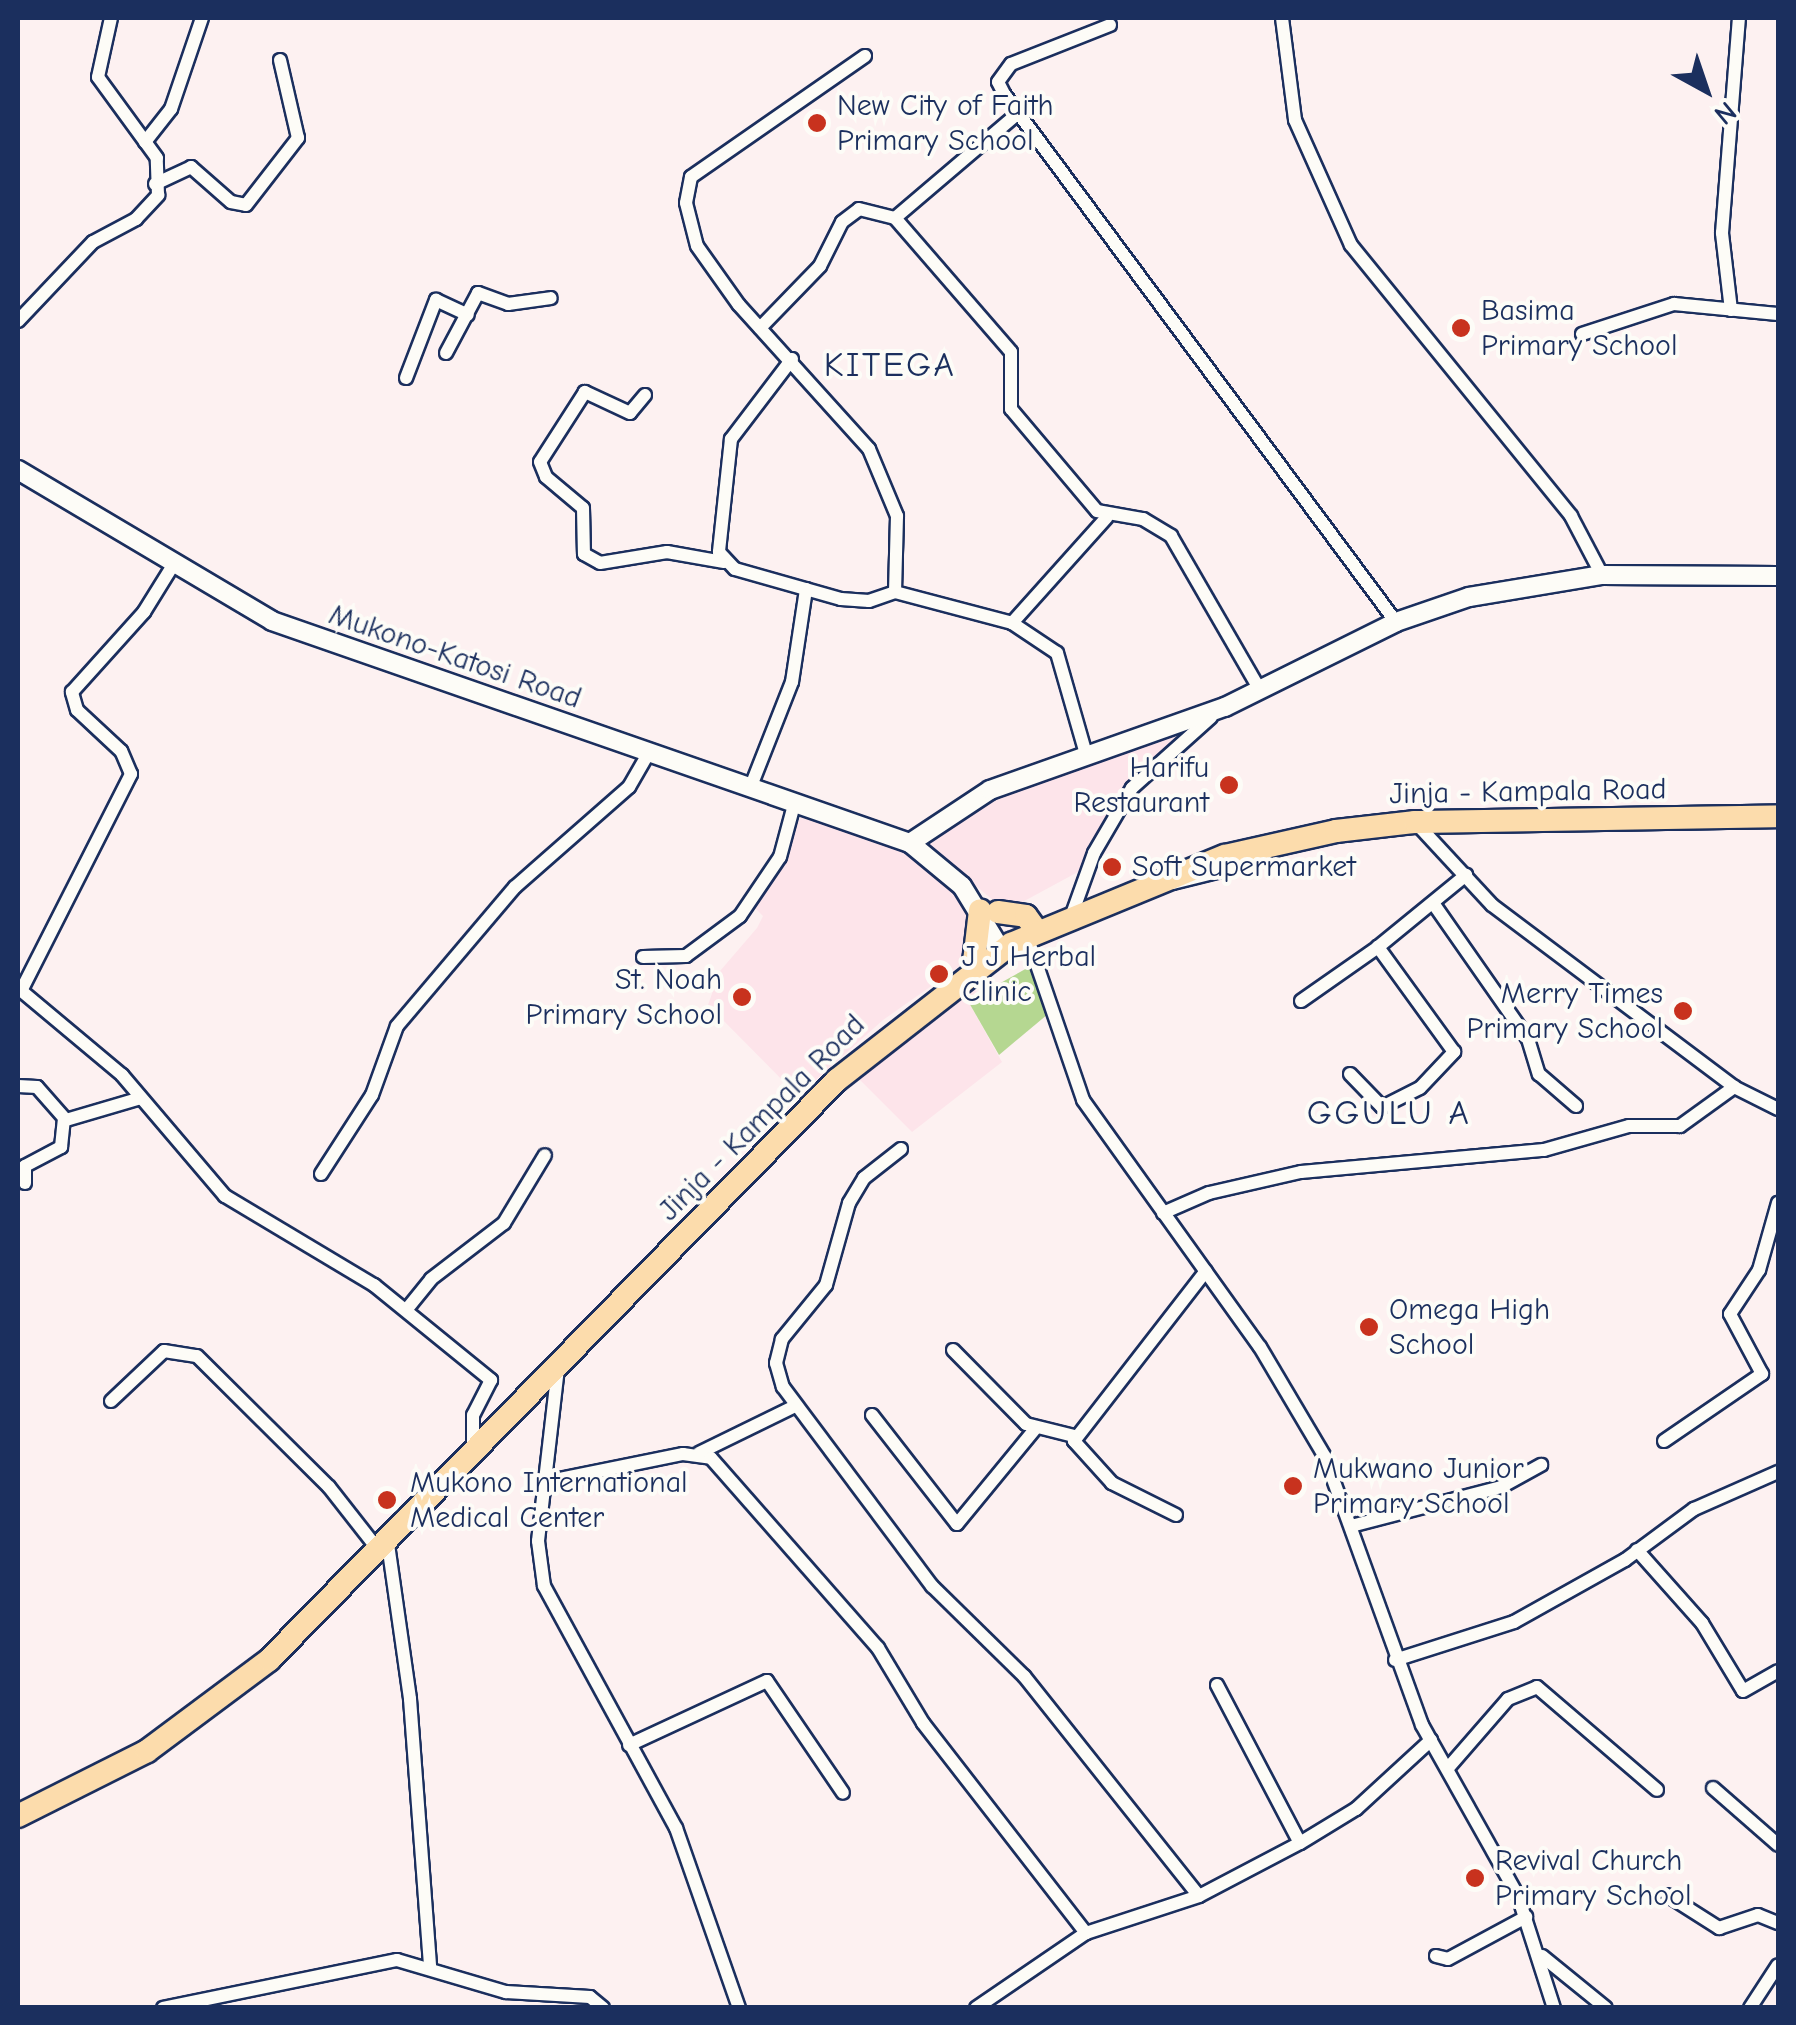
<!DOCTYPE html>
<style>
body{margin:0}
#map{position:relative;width:1796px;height:2025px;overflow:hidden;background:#fdf1f1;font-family:"Comic Neue",sans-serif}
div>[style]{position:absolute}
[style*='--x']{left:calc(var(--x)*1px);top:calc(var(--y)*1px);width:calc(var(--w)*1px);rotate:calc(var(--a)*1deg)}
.built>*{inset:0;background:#fde4ea}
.green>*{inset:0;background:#b5d791}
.roads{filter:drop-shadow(2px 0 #1b2f5e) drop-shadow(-2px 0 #1b2f5e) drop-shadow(0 2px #1b2f5e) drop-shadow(0 -2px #1b2f5e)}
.street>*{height:12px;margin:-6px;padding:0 6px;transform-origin:6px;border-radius:6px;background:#fdfcf7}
.secondary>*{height:18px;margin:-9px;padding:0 9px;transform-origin:9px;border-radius:9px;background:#fdfcf7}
.highway>*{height:22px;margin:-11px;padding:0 11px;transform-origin:11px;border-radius:11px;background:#fcdcac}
.dots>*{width:28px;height:28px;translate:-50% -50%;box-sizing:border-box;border:5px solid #fdfcf7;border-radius:50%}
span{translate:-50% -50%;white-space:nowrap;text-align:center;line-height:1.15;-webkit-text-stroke:8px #fdfcf7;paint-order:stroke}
.poi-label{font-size:30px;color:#1b2f5e}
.left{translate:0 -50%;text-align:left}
.right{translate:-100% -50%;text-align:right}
.street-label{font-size:30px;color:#1b2f5e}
.quarter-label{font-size:35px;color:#1b2f5e;letter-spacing:2.5px}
.frame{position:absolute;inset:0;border:20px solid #1b2f5e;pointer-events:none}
.north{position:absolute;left:1656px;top:40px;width:100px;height:100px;-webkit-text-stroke:8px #fdfcf7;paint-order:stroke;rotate:140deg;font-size:28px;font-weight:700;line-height:40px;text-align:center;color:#1b2f5e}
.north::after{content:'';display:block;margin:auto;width:35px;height:45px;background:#1b2f5e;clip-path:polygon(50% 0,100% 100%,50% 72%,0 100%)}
</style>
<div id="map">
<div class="built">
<div style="clip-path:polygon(1208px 715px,1147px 768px,1089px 866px,1006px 911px,915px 835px,996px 789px)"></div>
<div style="clip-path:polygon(808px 803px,904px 844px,993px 920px,977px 954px,883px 1020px,798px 1096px,708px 1005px,720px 971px,757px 928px,763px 916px,754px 907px)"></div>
<div style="clip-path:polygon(971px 986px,979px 994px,968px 1001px,1002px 1062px,912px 1132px,852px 1072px)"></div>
</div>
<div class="green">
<div style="clip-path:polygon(1038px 962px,1054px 1009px,999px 1055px,968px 1001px)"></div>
</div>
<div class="roads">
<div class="street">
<div style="--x:1282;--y:18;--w:103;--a:82.7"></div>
<div style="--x:1295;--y:120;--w:137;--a:65.9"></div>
<div style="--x:1351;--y:245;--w:349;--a:50.9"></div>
<div style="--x:1571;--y:516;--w:67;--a:62.3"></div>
<div style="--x:1110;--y:25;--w:106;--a:158.5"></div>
<div style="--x:1011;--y:64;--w:22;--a:126"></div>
<div style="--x:998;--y:82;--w:13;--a:63"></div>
<div style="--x:1004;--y:94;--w:658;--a:53.41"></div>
<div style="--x:865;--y:56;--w:212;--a:145.2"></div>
<div style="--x:691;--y:177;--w:26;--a:101"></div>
<div style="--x:686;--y:203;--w:44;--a:75.7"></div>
<div style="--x:697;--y:246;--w:72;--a:54.6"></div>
<div style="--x:739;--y:305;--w:194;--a:47.9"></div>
<div style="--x:869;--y:449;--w:73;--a:67.3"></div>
<div style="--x:897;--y:516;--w:76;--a:91.5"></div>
<div style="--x:895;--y:592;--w:121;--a:14.8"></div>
<div style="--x:1012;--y:623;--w:54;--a:33.7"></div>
<div style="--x:1057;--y:653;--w:105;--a:74"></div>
<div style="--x:145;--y:142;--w:42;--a:-51.8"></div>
<div style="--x:171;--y:109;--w:96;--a:-71.2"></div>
<div style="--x:155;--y:184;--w:40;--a:-25"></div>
<div style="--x:191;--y:167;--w:53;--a:41.2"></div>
<div style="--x:231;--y:202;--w:15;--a:11"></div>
<div style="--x:246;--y:205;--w:85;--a:-52.2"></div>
<div style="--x:298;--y:138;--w:80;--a:-103"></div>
<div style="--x:895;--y:218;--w:160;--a:-40.4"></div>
<div style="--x:1731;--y:310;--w:78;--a:-96.7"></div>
<div style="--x:1722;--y:233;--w:216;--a:-85.5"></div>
<div style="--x:18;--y:321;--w:109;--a:-46.5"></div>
<div style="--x:93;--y:242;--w:49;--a:-28.1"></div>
<div style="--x:136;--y:219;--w:33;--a:-47"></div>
<div style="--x:158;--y:195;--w:37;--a:-92"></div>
<div style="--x:157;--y:158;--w:100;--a:-126.1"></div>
<div style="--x:98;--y:77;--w:60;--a:-77.6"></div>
<div style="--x:760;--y:328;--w:86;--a:-45.9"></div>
<div style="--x:820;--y:266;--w:49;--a:-63.4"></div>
<div style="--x:842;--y:222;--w:21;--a:-37"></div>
<div style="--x:859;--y:209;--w:37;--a:14"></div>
<div style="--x:895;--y:218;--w:177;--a:49.1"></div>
<div style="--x:1011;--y:352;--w:57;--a:90"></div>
<div style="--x:1011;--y:409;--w:133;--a:49.9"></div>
<div style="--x:1097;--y:511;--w:47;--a:9.9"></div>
<div style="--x:1143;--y:519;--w:33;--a:31"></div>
<div style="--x:1171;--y:536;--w:178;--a:60"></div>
<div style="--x:1582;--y:334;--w:97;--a:-18.1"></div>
<div style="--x:1674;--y:304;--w:104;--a:5.5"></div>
<div style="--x:446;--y:353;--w:68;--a:-61.9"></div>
<div style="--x:478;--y:293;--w:32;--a:20"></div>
<div style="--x:508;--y:304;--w:43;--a:-7.9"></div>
<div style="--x:792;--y:359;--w:101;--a:127.3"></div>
<div style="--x:731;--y:439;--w:114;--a:96.1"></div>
<div style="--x:719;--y:552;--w:23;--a:47"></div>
<div style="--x:735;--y:569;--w:110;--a:15.8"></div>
<div style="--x:841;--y:599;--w:28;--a:4"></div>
<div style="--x:869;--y:601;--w:28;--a:-19"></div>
<div style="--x:406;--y:378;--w:84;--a:-69"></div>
<div style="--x:436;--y:300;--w:35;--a:25"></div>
<div style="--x:645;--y:395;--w:23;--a:130"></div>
<div style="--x:630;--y:413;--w:50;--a:-155"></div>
<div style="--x:585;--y:392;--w:83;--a:122.7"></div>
<div style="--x:540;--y:462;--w:16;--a:68"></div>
<div style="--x:546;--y:477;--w:48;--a:40"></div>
<div style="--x:583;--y:508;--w:46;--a:88.8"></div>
<div style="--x:584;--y:554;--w:18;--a:29"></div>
<div style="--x:600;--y:563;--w:68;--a:-9.3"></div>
<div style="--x:667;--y:552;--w:58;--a:10"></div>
<div style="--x:1012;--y:623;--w:142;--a:-48.1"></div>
<div style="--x:751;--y:786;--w:112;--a:-68.5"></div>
<div style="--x:792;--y:682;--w:94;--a:-81.4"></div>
<div style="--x:1417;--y:824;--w:110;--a:47.2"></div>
<div style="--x:1492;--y:905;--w:303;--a:36.9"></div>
<div style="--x:1734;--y:1087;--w:49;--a:26.6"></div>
<div style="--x:1173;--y:883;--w:78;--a:-14"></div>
<div style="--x:1249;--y:864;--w:21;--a:-35"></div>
<div style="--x:1433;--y:903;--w:166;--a:55.1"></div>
<div style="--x:1528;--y:1039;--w:37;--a:73"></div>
<div style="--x:1539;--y:1074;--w:49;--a:40.9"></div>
<div style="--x:1071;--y:917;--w:68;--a:-70.2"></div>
<div style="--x:1094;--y:853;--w:75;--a:-59.7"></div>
<div style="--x:1132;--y:788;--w:106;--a:-41.9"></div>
<div style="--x:1027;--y:936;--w:173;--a:71.1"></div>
<div style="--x:1083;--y:1100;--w:304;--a:54.4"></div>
<div style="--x:1260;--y:1347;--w:128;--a:59.4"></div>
<div style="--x:1325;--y:1457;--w:285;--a:70.1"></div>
<div style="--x:1422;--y:1725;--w:196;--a:60.7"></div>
<div style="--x:1518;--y:1896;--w:118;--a:72.2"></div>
<div style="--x:643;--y:957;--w:43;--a:-1.3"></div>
<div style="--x:686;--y:956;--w:67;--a:-36.5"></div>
<div style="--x:740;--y:916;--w:71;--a:-55.9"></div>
<div style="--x:780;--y:857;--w:58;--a:-75"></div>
<div style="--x:23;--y:987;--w:239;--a:-63.1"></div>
<div style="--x:131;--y:774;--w:25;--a:-113"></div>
<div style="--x:121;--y:751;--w:60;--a:-137"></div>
<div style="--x:77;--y:710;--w:19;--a:-106"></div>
<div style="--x:72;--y:692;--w:108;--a:-48"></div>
<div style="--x:144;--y:612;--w:59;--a:-58.2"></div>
<div style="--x:18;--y:988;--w:136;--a:39.9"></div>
<div style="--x:122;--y:1075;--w:159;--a:49.6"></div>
<div style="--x:225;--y:1196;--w:174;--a:30.9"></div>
<div style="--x:374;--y:1285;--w:151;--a:39.1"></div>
<div style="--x:491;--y:1380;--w:39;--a:117"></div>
<div style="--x:473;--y:1415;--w:34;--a:90"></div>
<div style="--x:1301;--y:1001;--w:94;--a:-35"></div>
<div style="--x:1350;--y:1074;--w:46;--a:45.9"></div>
<div style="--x:1382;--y:1107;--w:42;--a:-26.6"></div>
<div style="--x:1420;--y:1088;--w:50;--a:-46.6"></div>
<div style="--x:1454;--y:1052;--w:130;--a:-125.9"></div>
<div style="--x:1378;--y:947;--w:114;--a:-39.3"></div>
<div style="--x:18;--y:1086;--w:19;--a:3"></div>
<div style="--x:37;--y:1087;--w:44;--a:48.7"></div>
<div style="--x:66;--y:1120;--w:78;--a:-16.3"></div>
<div style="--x:901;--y:1149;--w:47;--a:141.9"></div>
<div style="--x:864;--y:1178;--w:29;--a:121"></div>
<div style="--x:849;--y:1203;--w:85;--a:105.7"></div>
<div style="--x:826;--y:1285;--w:70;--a:129.2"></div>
<div style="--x:782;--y:1339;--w:25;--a:104"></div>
<div style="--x:776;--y:1363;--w:25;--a:74"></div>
<div style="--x:783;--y:1387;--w:249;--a:53.2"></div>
<div style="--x:932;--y:1586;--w:129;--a:44.4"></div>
<div style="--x:1024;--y:1676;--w:281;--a:51.5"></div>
<div style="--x:321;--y:1174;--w:94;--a:-57.2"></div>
<div style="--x:372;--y:1095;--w:73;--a:-70.1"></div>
<div style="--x:397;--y:1026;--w:182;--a:-49.7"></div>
<div style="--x:515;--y:887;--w:152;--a:-41.3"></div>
<div style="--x:629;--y:787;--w:38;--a:-60"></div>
<div style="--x:25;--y:1183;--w:17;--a:-90"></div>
<div style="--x:25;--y:1166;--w:41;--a:-27.8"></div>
<div style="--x:61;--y:1147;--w:27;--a:-84"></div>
<div style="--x:1163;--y:1213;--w:50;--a:-23.5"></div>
<div style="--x:1209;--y:1193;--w:94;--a:-12.9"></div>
<div style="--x:1301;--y:1172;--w:244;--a:-5.2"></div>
<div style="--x:1544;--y:1150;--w:88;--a:-15.8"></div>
<div style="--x:1629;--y:1126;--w:51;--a:0"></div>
<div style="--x:1680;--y:1126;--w:67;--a:-35.8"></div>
<div style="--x:407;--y:1309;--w:38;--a:-51"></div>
<div style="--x:431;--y:1279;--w:92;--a:-37.5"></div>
<div style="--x:504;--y:1223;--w:79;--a:-58.9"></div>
<div style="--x:953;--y:1350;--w:104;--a:45.4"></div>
<div style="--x:1026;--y:1424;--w:49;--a:14"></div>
<div style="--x:558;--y:1368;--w:174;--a:96.6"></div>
<div style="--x:538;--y:1541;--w:45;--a:82.4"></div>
<div style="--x:544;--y:1586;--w:276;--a:61.4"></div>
<div style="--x:676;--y:1828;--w:191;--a:70.7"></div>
<div style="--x:111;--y:1401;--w:73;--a:-43.3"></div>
<div style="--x:164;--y:1351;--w:33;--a:9"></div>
<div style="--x:197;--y:1356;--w:186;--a:44.8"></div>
<div style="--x:329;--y:1487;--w:83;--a:51.9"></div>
<div style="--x:872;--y:1415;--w:138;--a:52.1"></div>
<div style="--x:957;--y:1524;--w:123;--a:-50.6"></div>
<div style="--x:1664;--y:1441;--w:119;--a:-34.4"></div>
<div style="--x:1762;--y:1374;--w:68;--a:-118.1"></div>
<div style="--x:1730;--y:1314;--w:53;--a:-56.6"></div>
<div style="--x:1759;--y:1270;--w:70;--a:-74.2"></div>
<div style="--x:699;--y:1453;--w:107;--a:-26.1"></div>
<div style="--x:545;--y:1482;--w:141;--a:-11.5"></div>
<div style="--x:683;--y:1454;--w:28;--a:8"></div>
<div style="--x:711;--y:1458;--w:253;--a:48.7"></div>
<div style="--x:878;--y:1648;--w:87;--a:59"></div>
<div style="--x:923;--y:1723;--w:266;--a:52.2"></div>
<div style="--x:1176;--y:1515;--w:72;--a:-153.4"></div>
<div style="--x:1112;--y:1483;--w:57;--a:-132.1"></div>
<div style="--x:1074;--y:1441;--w:215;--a:-52.2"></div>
<div style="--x:1355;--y:1525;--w:151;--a:-14.6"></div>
<div style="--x:1501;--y:1487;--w:46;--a:-28.8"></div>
<div style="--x:388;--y:1544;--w:157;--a:81.9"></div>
<div style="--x:410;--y:1699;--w:268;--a:85.7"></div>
<div style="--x:1637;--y:1550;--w:98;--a:48.3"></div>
<div style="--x:1702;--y:1623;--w:79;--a:58.9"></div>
<div style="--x:1743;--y:1691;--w:40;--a:-29.7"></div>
<div style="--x:1395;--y:1660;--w:125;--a:-17.7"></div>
<div style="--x:1514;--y:1622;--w:127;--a:-29.2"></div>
<div style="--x:1625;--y:1560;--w:86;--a:-36.5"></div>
<div style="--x:1694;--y:1509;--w:92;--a:-23.8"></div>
<div style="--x:1217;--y:1685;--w:178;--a:62.3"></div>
<div style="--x:629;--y:1745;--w:152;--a:-24.9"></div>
<div style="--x:767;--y:1681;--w:135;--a:55.8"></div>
<div style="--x:1448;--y:1768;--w:91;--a:-49"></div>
<div style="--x:1508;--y:1699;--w:31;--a:-22"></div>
<div style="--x:1537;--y:1687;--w:158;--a:40.6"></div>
<div style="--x:1713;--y:1788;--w:86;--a:41.2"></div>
<div style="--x:1667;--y:1895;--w:62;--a:32.4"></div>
<div style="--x:1719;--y:1928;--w:41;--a:-18.4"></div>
<div style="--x:1758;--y:1915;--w:22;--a:22"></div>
<div style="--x:1436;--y:1956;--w:12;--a:14"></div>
<div style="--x:1448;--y:1959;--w:89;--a:-28.3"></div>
<div style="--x:1542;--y:1956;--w:82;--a:39.1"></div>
<div style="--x:163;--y:2008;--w:239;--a:-11.6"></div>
<div style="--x:397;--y:1960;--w:114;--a:16.4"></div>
<div style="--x:506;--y:1992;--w:84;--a:3.4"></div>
<div style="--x:590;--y:1997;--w:17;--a:40"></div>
<div style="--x:976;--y:2008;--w:133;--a:-34.3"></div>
<div style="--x:1086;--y:1933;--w:119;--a:-18.1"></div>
<div style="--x:1199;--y:1896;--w:114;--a:-27.7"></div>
<div style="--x:1300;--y:1843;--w:66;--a:-31.3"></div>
<div style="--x:1356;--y:1809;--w:102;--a:-42.6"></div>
<div style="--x:1750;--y:2008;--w:51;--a:-56.9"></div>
</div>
<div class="secondary">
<div style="--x:18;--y:470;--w:295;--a:30.7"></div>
<div style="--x:272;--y:621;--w:676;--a:19.19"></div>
<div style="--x:910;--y:843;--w:67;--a:39.6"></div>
<div style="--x:962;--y:886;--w:75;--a:58.6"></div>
<div style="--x:910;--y:843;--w:96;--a:-33.5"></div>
<div style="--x:990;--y:790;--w:249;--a:-19.5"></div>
<div style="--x:1225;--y:707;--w:191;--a:-26.4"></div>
<div style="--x:1396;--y:622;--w:77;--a:-18.9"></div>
<div style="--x:1469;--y:597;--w:135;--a:-9.4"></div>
<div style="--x:1602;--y:575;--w:176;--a:0.3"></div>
</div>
<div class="highway">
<div style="--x:998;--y:912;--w:28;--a:8"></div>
<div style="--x:1026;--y:916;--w:19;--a:54"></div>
<div style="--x:973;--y:970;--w:60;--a:-83.3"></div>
<div style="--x:18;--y:1816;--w:144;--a:-26.7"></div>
<div style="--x:147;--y:1751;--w:152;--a:-36.7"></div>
<div style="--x:269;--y:1660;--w:812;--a:-45.6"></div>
<div style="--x:837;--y:1080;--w:221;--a:-38"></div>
<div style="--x:1011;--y:944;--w:231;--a:-22.4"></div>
<div style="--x:1225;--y:856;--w:114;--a:-12.7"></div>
<div style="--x:1336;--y:831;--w:80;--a:-6.5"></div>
<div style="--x:1415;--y:822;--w:363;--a:-0.9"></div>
</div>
</div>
<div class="dots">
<div style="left:817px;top:123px;background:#c8321e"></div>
<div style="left:1461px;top:328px;background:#c8321e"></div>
<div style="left:1229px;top:785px;background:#c8321e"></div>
<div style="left:1112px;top:867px;background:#c8321e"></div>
<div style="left:939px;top:974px;background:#c8321e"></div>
<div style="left:742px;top:997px;background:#c8321e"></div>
<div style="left:1683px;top:1011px;background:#c8321e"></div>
<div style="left:1369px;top:1327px;background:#c8321e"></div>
<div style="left:1293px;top:1486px;background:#c8321e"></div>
<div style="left:387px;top:1500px;background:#c8321e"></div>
<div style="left:1475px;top:1878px;background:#c8321e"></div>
</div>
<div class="poi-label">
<span class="left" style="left:837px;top:123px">New City of Faith<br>Primary School</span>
<span class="left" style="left:1481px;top:328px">Basima<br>Primary School</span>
<span class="right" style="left:1209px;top:785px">Harifu<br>Restaurant</span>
<span class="left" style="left:1132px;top:867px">Soft Supermarket</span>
<span class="left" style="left:962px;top:974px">J J Herbal<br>Clinic</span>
<span class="right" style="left:722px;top:997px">St. Noah<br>Primary School</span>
<span class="right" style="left:1663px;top:1011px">Merry Times<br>Primary School</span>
<span class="left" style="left:1389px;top:1327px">Omega High<br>School</span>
<span class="left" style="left:1313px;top:1486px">Mukwano Junior<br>Primary School</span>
<span class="left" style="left:410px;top:1500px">Mukono International<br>Medical Center</span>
<span class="left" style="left:1495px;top:1878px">Revival Church<br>Primary School</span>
</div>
<div class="street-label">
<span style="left:455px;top:657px;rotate:19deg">Mukono-Katosi Road</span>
<span style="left:1528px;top:792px;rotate:-1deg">Jinja - Kampala Road</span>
<span style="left:762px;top:1118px;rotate:-45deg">Jinja - Kampala Road</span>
</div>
<div class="quarter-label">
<span style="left:890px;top:365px">KITEGA</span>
<span style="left:1389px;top:1113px">GGULU A</span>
</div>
<div class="frame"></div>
<div class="north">N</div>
</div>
